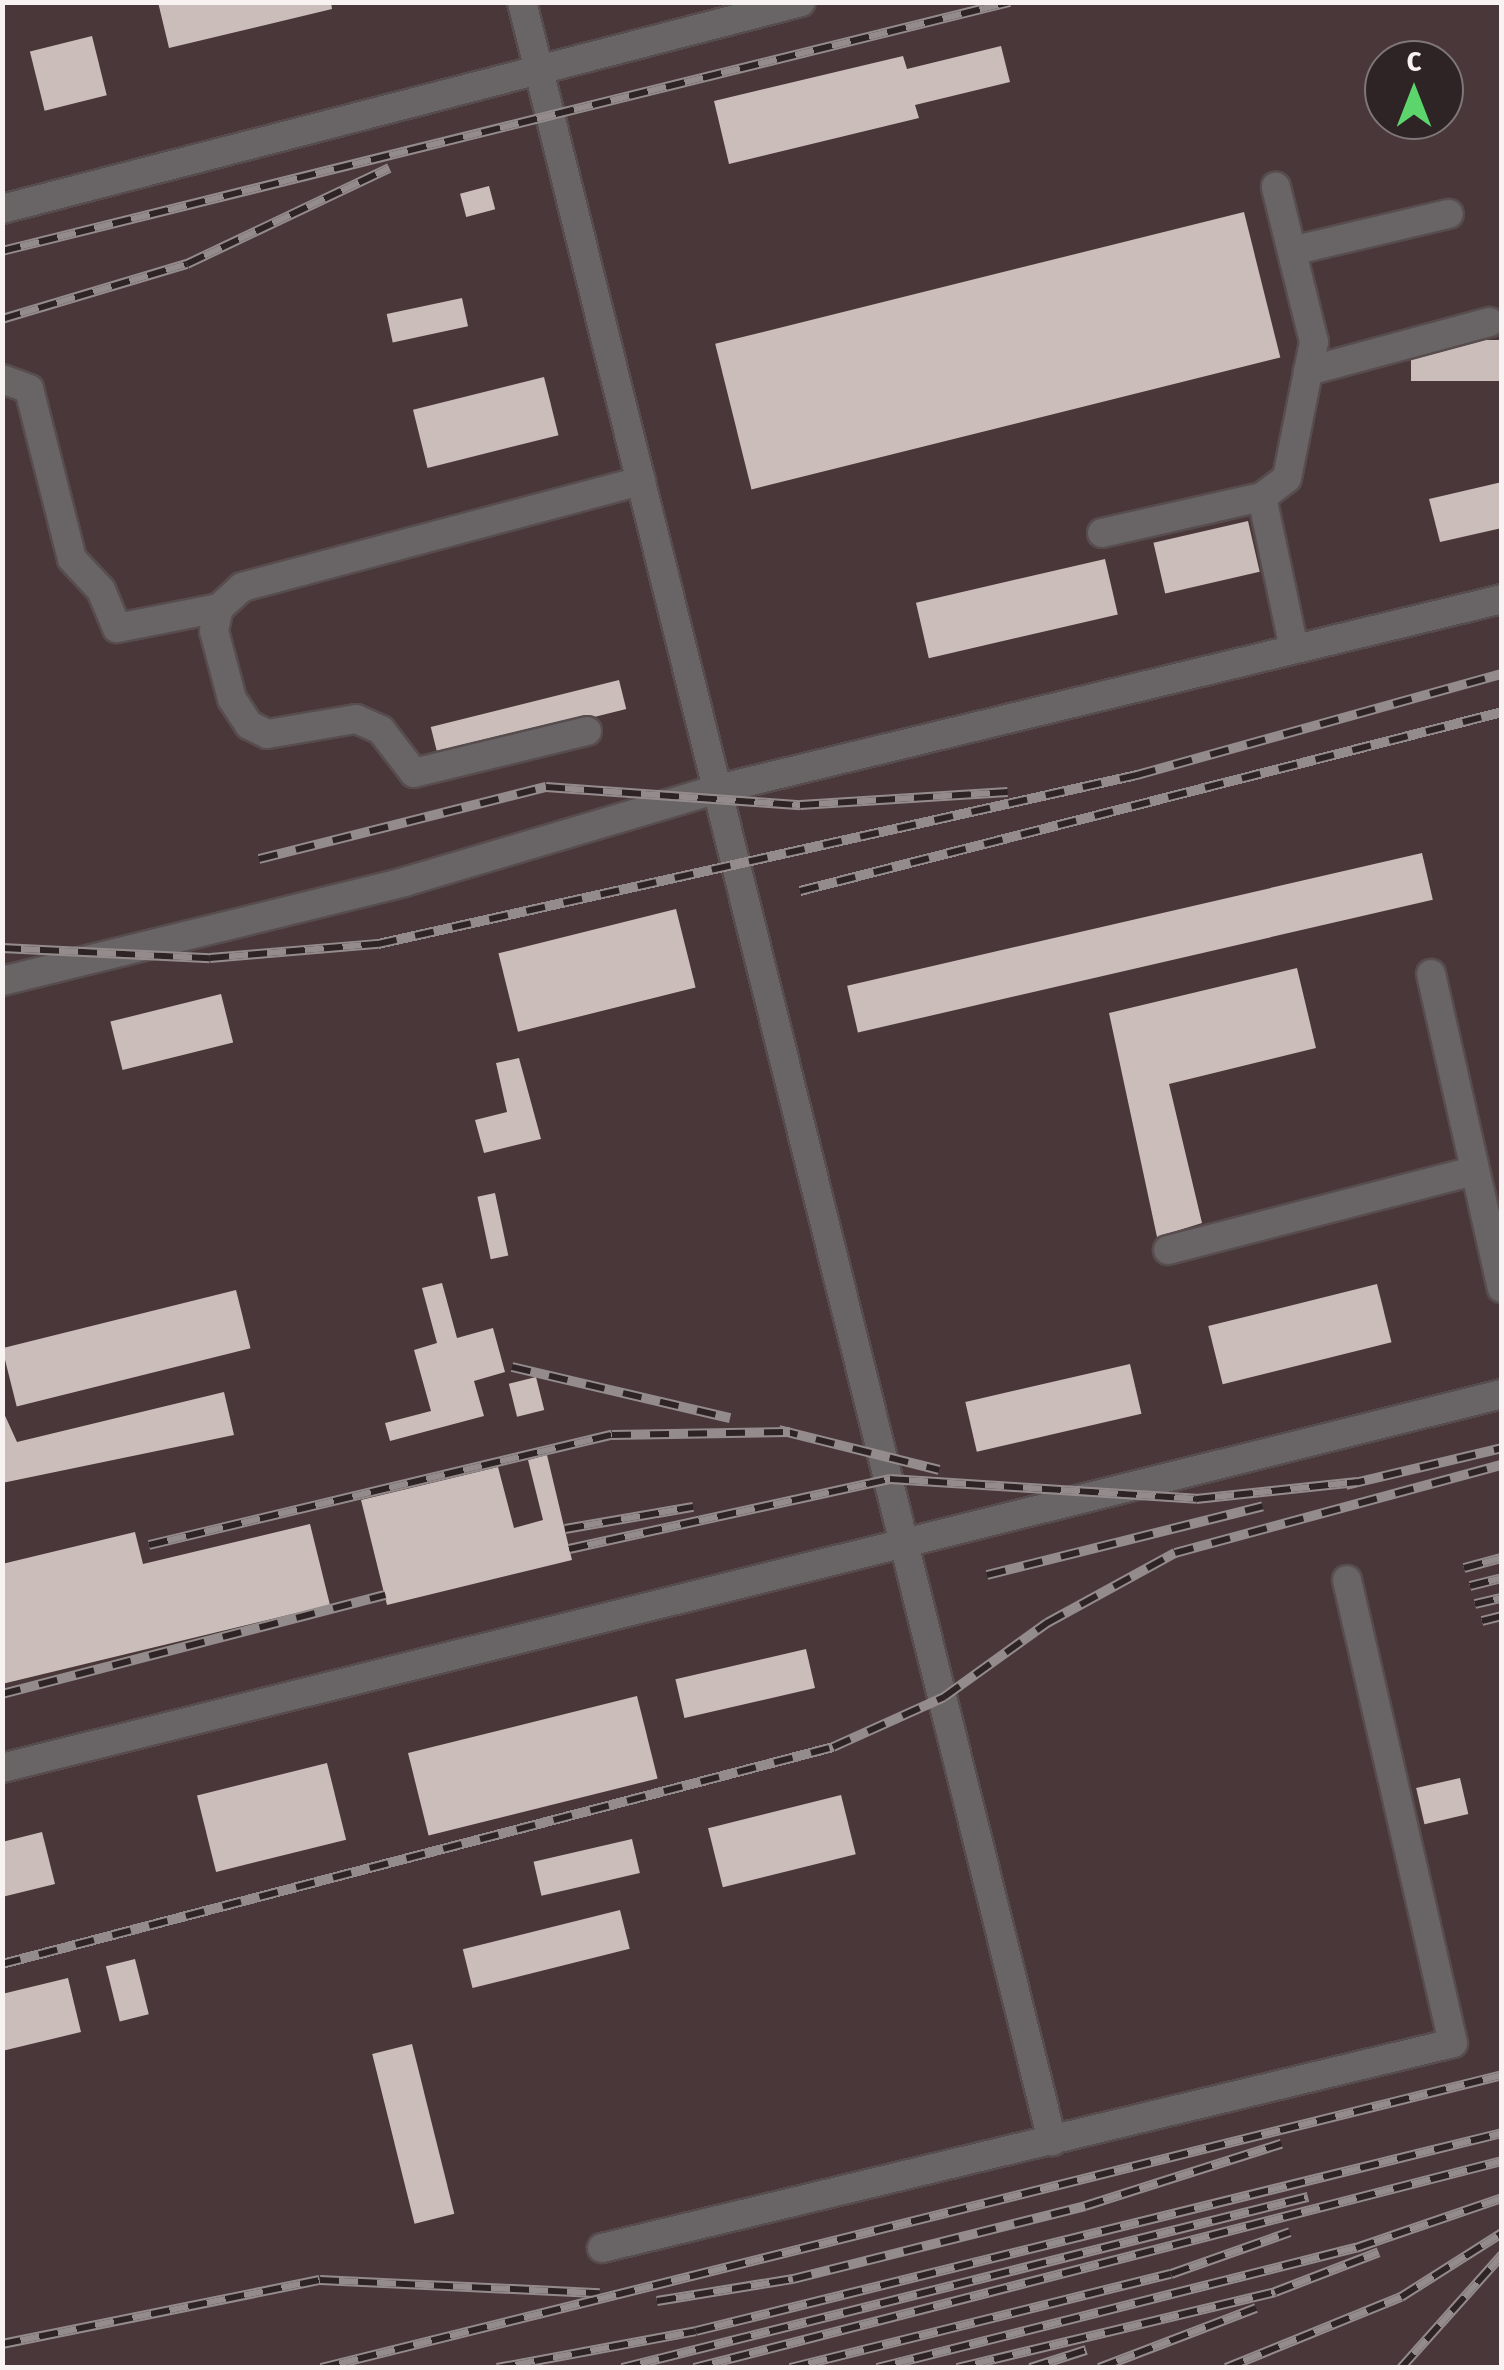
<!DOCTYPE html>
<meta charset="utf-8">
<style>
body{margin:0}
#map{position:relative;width:1504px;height:2370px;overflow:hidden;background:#392e2f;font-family:"Fira Sans Condensed",sans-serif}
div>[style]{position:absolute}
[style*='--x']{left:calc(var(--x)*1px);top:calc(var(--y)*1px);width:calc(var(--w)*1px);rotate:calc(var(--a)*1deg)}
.built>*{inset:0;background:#493739}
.building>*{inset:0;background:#cbbeba;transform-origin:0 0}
.roads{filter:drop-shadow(2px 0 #584d4e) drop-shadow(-2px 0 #584d4e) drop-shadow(0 2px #584d4e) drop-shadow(0 -2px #584d4e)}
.minor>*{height:28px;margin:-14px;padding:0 14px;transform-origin:14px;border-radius:14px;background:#696466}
.rail>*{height:10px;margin-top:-5px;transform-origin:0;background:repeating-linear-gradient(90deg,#2e2425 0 19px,#948b8c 0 38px);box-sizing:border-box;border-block:2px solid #948b8c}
span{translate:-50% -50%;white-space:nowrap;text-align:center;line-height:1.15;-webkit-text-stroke:10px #2e2425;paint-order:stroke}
.frame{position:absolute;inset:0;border:5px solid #f9f2f3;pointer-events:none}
.north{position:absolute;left:1364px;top:40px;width:100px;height:100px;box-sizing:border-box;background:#2e2425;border:2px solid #7f7677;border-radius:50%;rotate:0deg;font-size:28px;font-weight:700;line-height:40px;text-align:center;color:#f9f2f3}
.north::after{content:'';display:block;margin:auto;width:35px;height:45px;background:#5cd56d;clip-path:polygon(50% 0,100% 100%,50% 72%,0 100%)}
</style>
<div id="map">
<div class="built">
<div style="clip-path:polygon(evenodd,3px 3px,1501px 3px,1501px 2367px,3px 2367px,3px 3px,1384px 60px,1444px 60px,1444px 120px,1384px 120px,1384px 60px)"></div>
</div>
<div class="building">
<div style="clip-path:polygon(158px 2px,331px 2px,332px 9px,169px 48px)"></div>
<div style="left:92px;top:36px;width:61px;height:64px;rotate:76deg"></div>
<div style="clip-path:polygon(1001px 46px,1010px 82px,915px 105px,919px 118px,729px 164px,714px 101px,903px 56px,907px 69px)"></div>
<div style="left:489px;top:186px;width:24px;height:30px;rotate:75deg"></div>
<div style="left:1244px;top:212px;width:150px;height:545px;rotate:76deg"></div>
<div style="left:462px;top:298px;width:29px;height:77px;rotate:78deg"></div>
<div style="left:1502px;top:340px;width:41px;height:91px;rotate:90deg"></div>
<div style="left:544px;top:377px;width:60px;height:135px;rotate:76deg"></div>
<div style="clip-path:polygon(1502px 482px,1502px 528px,1440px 542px,1429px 499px)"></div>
<div style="left:1248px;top:521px;width:52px;height:97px;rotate:77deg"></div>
<div style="left:1105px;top:559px;width:57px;height:194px;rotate:77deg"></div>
<div style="left:619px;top:680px;width:30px;height:194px;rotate:76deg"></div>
<div style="left:1422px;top:853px;width:48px;height:590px;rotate:77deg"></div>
<div style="left:676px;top:909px;width:81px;height:183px;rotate:76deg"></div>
<div style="clip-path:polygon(1297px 968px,1316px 1048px,1169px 1084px,1202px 1223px,1157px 1237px,1109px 1013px)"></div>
<div style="left:221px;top:994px;width:50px;height:114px;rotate:76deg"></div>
<div style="clip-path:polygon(519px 1058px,541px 1139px,484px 1153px,475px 1120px,507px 1112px,496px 1063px)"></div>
<div style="left:495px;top:1193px;width:64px;height:18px;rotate:78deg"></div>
<div style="clip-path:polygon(442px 1283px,457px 1338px,493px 1328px,505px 1372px,474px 1381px,484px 1416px,390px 1441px,385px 1423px,431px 1411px,414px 1350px,437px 1343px,422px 1288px)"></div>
<div style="left:1377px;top:1284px;width:60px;height:174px;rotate:76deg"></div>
<div style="left:236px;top:1290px;width:60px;height:241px;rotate:76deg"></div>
<div style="left:1130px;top:1364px;width:51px;height:169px;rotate:77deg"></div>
<div style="left:536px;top:1377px;width:34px;height:28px;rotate:76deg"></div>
<div style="clip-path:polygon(224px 1392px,234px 1435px,2px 1483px,2px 1409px,17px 1442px)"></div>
<div style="clip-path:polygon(547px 1455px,572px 1560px,387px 1605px,361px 1500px,498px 1467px,514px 1528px,543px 1520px,528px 1460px)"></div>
<div style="clip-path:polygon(310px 1524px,330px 1605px,2px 1684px,2px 1564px,135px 1532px,143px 1564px)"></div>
<div style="left:806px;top:1649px;width:40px;height:134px;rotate:77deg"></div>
<div style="left:637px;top:1696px;width:85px;height:236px;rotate:76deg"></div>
<div style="left:327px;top:1763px;width:79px;height:134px;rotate:76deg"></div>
<div style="left:1460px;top:1778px;width:37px;height:45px;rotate:77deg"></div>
<div style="left:841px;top:1795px;width:61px;height:137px;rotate:76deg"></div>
<div style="clip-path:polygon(42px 1832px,55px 1884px,2px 1897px,2px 1842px)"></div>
<div style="left:632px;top:1839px;width:35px;height:101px;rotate:77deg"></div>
<div style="left:620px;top:1910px;width:40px;height:162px;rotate:76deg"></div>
<div style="left:135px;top:1959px;width:57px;height:30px;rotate:76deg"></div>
<div style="clip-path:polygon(68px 1978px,81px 2032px,2px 2051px,2px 1994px)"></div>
<div style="left:412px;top:2044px;width:175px;height:41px;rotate:76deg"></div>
</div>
<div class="roads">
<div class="minor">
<div style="--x:522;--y:2;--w:2204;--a:76.08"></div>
<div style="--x:2;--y:209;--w:825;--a:-14.52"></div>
<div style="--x:1292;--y:251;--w:161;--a:-13.3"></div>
<div style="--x:1308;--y:371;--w:188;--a:-15.1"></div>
<div style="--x:2;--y:379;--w:29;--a:20"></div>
<div style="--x:29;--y:389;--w:175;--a:75.8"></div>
<div style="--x:72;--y:559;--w:42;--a:46.9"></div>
<div style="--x:101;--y:590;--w:41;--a:67.2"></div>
<div style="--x:117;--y:628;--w:104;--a:-11.1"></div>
<div style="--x:1262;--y:497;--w:155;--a:78.1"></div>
<div style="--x:1102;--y:533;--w:164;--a:-12.7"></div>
<div style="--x:1262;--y:497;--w:31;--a:-37"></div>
<div style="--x:1287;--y:478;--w:139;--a:-78.8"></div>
<div style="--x:1314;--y:342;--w:160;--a:-103.8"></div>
<div style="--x:587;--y:731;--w:178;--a:166.4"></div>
<div style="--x:414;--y:773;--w:54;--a:-127.5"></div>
<div style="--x:381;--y:730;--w:27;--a:-156"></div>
<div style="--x:356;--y:719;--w:90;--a:170.4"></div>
<div style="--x:267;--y:734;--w:20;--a:-153"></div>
<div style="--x:249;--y:725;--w:31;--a:-123"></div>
<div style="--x:232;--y:699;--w:70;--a:-104.8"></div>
<div style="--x:214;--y:631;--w:24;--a:-78"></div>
<div style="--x:219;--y:608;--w:31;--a:-42"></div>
<div style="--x:242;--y:587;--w:413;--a:-14.9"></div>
<div style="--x:1431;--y:974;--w:322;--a:77.3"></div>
<div style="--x:2;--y:981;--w:414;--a:-13.8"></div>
<div style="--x:404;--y:882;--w:327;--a:-16.5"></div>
<div style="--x:718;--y:789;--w:807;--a:-13.62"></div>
<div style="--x:1168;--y:1250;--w:316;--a:-14.5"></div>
<div style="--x:2;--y:1768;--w:1546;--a:-14"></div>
<div style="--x:602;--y:2248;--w:875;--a:-13.54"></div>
<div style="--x:1453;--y:2043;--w:475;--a:-102.9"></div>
</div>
</div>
<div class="rail">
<div style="--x:2;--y:251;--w:1038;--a:-13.88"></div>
<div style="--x:2;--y:319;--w:193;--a:-16.6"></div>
<div style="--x:187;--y:264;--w:224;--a:-25.4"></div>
<div style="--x:259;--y:859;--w:296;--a:-14.1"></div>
<div style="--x:546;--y:787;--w:255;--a:4.1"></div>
<div style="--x:800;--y:805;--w:208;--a:-3.6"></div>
<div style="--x:800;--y:891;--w:724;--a:-14.3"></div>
<div style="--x:2;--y:948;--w:208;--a:2.8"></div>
<div style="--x:210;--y:958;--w:169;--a:-4.8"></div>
<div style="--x:378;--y:944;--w:778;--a:-12.55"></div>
<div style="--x:1137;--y:775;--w:379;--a:-15.5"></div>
<div style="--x:512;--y:1367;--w:224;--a:13.2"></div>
<div style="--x:779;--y:1430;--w:165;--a:14"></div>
<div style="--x:1346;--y:1485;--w:160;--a:-13.3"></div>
<div style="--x:565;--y:1529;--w:130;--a:-9.8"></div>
<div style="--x:149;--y:1545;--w:476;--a:-13.4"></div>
<div style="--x:612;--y:1435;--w:178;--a:-1"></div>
<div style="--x:569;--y:1549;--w:329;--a:-12.3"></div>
<div style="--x:890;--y:1479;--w:307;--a:3.7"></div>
<div style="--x:1196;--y:1499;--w:162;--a:-6"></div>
<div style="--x:1464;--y:1568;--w:39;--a:-15"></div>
<div style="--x:987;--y:1575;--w:284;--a:-14"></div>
<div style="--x:1470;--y:1586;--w:33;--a:-14"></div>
<div style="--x:1475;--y:1604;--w:28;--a:-13"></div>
<div style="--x:1482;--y:1621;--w:21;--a:-14"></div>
<div style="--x:2;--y:1694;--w:396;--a:-14.5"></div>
<div style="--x:2;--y:1964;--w:859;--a:-14.63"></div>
<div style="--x:833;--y:1747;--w:122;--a:-24.2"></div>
<div style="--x:944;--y:1697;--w:127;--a:-35.7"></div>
<div style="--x:1047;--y:1623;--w:146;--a:-28.7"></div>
<div style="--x:1175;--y:1553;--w:339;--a:-15.1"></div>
<div style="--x:657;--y:2301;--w:138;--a:-9.2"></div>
<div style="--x:793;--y:2279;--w:301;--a:-14"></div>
<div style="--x:1085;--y:2206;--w:206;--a:-17.6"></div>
<div style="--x:2;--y:2344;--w:324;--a:-11.4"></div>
<div style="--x:320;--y:2280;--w:280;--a:2.7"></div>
<div style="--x:321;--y:2368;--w:1217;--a:-13.93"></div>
<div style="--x:497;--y:2368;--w:202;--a:-10.5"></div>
<div style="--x:696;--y:2331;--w:830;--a:-13.8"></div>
<div style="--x:622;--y:2368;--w:707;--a:-14"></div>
<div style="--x:694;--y:2368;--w:834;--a:-14.37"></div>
<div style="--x:790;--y:2368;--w:392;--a:-13.9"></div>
<div style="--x:1171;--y:2274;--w:126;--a:-19.4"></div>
<div style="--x:877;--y:2368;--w:494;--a:-14.1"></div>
<div style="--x:1356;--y:2248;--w:154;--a:-18.9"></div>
<div style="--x:957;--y:2368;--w:327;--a:-13.4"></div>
<div style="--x:1275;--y:2292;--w:111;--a:-21"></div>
<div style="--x:1030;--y:2368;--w:59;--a:-17.8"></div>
<div style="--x:1099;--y:2368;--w:168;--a:-20.9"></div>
<div style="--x:1226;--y:2368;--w:189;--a:-22.1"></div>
<div style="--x:1401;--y:2297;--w:120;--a:-32.4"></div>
<div style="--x:1401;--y:2368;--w:152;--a:-48.2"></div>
</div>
<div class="frame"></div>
<div class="north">С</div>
</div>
